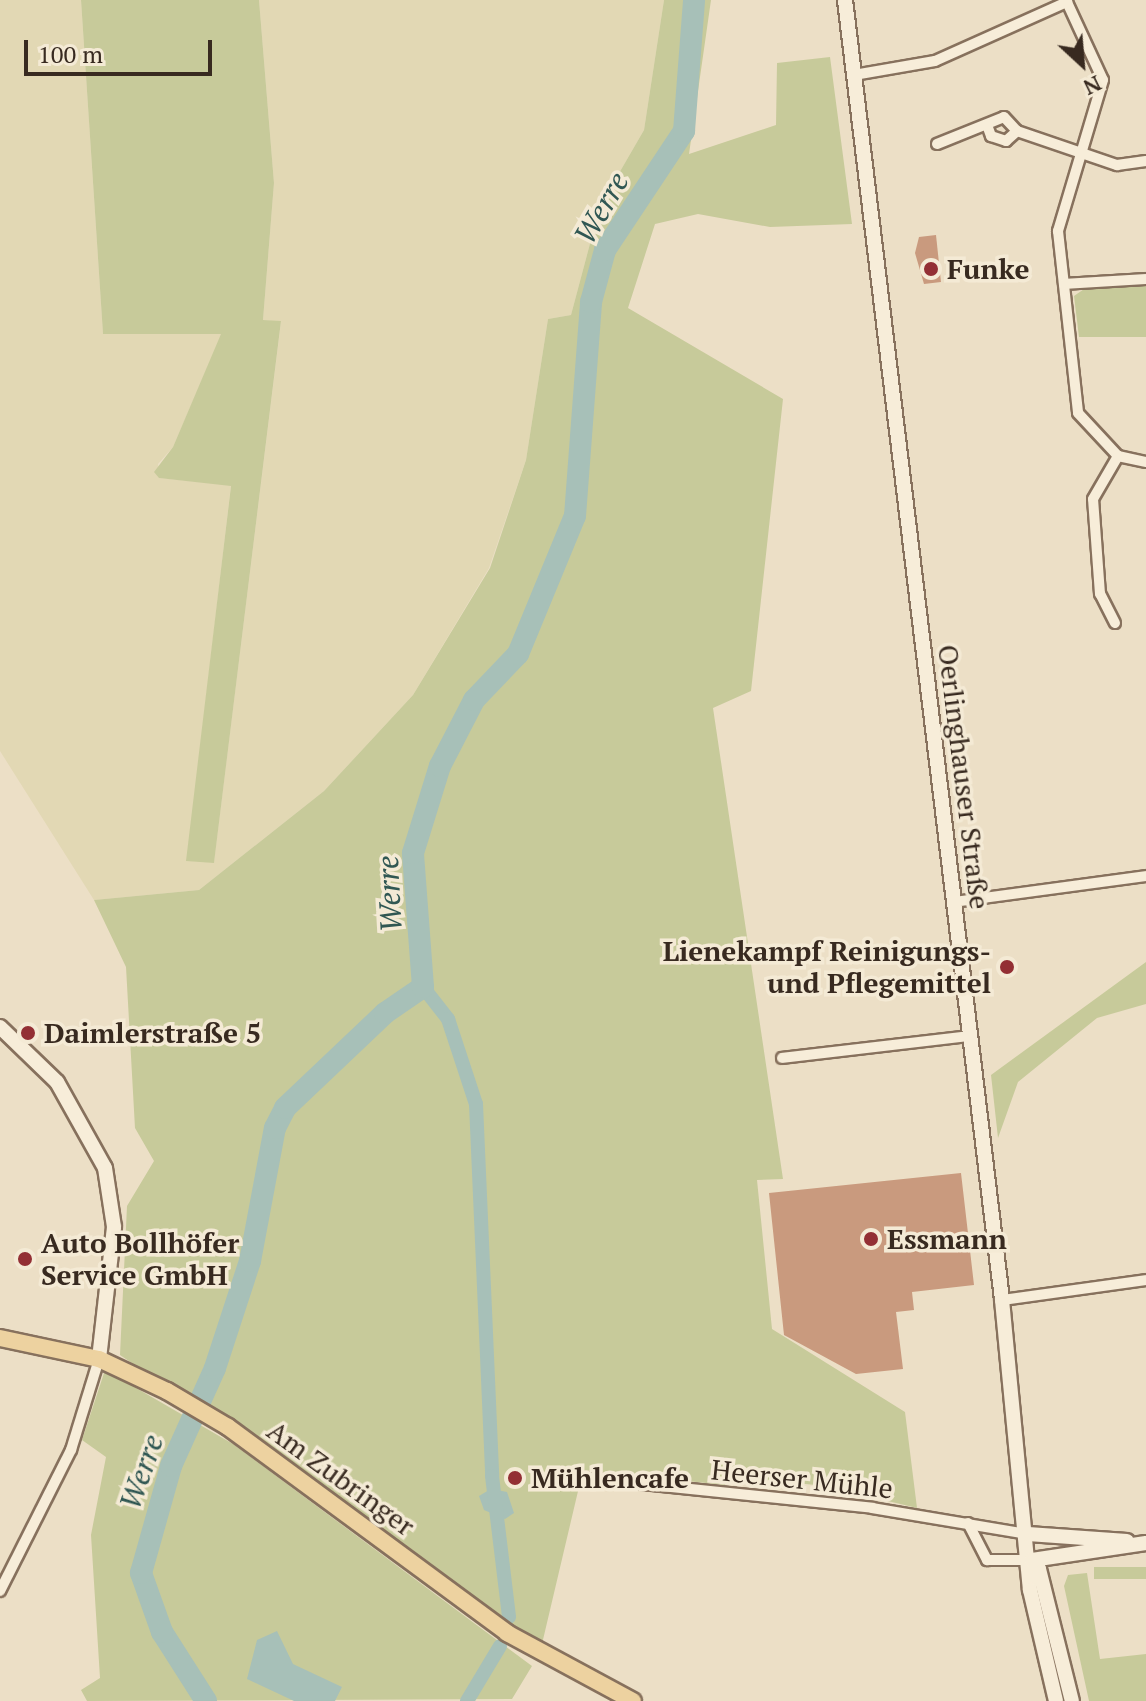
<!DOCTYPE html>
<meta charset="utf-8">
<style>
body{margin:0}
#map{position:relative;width:1146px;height:1701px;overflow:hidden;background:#ecdfc6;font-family:"PT Serif",serif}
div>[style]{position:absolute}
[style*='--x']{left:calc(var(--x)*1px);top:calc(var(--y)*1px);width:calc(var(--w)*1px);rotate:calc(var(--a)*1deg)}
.farmland>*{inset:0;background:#e2d8b4}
.green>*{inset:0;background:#c7ca9a;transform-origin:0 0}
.water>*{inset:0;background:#a7c0b8}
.canal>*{height:14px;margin:-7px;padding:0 7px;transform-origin:7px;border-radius:7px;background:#a7c0b8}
.river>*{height:22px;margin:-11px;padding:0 11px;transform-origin:11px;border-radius:11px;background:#a7c0b8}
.building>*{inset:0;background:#c99a7e}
.roads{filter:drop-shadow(2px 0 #87715d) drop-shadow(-2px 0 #87715d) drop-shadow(0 2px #87715d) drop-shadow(0 -2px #87715d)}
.street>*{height:10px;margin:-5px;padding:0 5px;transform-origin:5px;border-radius:5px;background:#f7edd9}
.secondary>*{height:14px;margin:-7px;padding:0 7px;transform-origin:7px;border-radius:7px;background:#f7edd9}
.primary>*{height:16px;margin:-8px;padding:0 8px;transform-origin:8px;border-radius:8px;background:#edd2a0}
.dots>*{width:22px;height:22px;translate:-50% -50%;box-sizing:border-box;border:4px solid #f4ead5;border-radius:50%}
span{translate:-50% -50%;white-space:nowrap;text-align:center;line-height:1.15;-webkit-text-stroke:7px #f4ead5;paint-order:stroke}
.poi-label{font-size:28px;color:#382a20;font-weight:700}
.left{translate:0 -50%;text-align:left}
.right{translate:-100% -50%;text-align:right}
.street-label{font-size:28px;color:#382a20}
.water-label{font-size:30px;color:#305753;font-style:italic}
.north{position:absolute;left:1042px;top:24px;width:80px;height:80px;-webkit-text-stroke:6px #f4ead5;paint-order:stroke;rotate:154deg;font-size:22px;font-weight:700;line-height:32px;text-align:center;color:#382a20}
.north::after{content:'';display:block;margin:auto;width:28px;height:36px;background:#382a20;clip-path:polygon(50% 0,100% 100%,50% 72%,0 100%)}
.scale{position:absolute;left:24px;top:40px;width:188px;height:36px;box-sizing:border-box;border:4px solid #382a20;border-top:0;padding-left:10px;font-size:24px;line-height:28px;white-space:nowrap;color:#382a20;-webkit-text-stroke:6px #f4ead5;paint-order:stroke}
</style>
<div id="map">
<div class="farmland">
<div style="clip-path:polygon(0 0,81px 0,103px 334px,222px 334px,173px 447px,158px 464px,159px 478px,231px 485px,187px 860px,214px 862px,281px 322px,263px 320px,274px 183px,259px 0,664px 0,644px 130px,600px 206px,571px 315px,548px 319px,526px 460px,489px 568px,413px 695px,324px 791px,199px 890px,94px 900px,0 751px)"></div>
</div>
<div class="green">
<div style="clip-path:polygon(81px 0,259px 0,274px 183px,263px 320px,281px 321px,214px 863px,186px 861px,231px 486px,159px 478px,154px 472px,173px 447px,221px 334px,103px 334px)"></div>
<div style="clip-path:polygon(664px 0,711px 0,689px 154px,776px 125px,777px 63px,830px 57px,852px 224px,770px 227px,698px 214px,655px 224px,628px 308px,783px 399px,751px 691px,713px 708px,783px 1179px,757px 1180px,772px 1329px,905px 1412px,917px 1508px,825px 1486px,728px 1476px,725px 1485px,583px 1470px,542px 1644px,120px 1355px,127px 1206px,154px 1161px,135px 1128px,126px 967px,94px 900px,199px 890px,324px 791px,413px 695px,490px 568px,526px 460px,548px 319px,571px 315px,600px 206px,644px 130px)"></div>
<div style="clip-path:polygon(1146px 283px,1146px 337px,1079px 337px,1074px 296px,1087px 287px)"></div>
<div style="clip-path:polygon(1146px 962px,1146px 1004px,1097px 1018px,1018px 1082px,998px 1138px,991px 1075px)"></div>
<div style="clip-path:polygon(105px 1370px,233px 1444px,532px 1666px,512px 1699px,87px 1701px,81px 1690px,100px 1678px,91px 1535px,106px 1457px,82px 1440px)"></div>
<div style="left:1146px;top:1567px;width:12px;height:52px;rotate:90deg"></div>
<div style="clip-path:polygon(1087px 1573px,1100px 1659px,1146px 1654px,1146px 1701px,1089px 1701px,1064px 1586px,1068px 1575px)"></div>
</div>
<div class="water">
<div style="clip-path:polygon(487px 1471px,495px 1471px,497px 1490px,507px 1492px,514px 1513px,505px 1519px,484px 1510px,479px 1496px,489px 1490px)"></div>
<div style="clip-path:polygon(277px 1631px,293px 1664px,342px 1687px,335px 1701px,294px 1701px,247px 1679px,257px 1640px)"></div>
</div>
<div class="canal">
<div style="--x:423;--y:987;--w:41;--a:52"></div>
<div style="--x:448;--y:1019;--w:89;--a:71.8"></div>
<div style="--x:476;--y:1104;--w:372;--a:87.5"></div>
<div style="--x:492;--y:1476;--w:142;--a:83.1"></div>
<div style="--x:467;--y:1701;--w:64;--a:-59"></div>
</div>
<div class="river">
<div style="--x:206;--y:1701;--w:82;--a:-122.5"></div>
<div style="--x:162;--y:1632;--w:63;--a:-109.6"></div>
<div style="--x:141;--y:1573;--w:111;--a:-74.3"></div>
<div style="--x:171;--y:1466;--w:107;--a:-65.8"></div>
<div style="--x:215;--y:1368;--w:113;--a:-71.9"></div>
<div style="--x:250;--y:1261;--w:135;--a:-79.4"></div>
<div style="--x:275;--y:1128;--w:22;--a:-63"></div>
<div style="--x:285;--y:1108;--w:138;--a:-43.5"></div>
<div style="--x:385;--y:1013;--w:46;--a:-34.4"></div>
<div style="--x:423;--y:987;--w:134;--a:-94.3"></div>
<div style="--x:413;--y:853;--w:91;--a:-72.8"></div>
<div style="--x:440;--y:766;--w:74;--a:-62.7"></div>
<div style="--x:474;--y:700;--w:64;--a:-46.3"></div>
<div style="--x:518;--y:654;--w:149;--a:-67.6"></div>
<div style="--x:575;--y:516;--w:215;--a:-85.7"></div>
<div style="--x:591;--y:302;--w:54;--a:-74.9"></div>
<div style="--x:605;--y:250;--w:143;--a:-56.4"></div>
<div style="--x:684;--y:131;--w:131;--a:-85.6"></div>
</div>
<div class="building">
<div style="clip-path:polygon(936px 235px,941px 282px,924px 284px,915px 253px,919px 237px)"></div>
<div style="clip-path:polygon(961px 1173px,974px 1285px,912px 1292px,914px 1310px,896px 1312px,903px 1369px,856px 1374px,784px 1335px,769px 1193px)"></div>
</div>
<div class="roads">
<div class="street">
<div style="--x:1066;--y:0;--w:88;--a:65.2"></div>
<div style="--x:1103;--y:80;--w:158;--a:106.6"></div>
<div style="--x:1058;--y:231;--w:183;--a:83.7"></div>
<div style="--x:1078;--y:413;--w:59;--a:47.1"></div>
<div style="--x:1118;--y:456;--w:29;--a:12"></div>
<div style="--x:854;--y:75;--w:82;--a:-9.8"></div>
<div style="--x:935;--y:61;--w:145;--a:-24.1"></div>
<div style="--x:987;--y:125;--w:12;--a:70"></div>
<div style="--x:991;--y:136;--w:16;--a:18"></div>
<div style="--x:1006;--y:141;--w:15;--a:-42"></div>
<div style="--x:937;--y:144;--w:72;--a:-21.9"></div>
<div style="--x:1004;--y:117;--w:19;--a:47"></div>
<div style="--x:1017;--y:131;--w:106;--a:18.8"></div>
<div style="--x:1117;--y:165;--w:29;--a:-8"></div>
<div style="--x:1064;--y:284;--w:82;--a:-3.5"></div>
<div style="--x:1115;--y:623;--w:33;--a:-117"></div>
<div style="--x:1100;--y:594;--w:95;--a:-94.2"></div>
<div style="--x:1093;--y:499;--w:50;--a:-59.8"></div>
<div style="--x:954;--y:902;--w:194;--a:-7.7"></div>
<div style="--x:782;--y:1058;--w:189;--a:-6.7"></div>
<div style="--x:1002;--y:1300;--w:145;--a:-7.9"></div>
<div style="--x:584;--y:1478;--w:290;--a:5.9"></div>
<div style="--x:872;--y:1508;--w:158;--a:9.5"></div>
<div style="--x:968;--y:1523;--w:42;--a:62.8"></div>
<div style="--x:987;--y:1560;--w:45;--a:0"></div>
<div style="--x:0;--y:1591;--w:158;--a:-63.3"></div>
<div style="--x:71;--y:1450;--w:95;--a:-72.9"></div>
</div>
<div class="secondary">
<div style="--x:845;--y:0;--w:1309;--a:83.11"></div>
<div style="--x:1002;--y:1300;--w:291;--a:84.5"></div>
<div style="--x:1030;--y:1590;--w:114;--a:76.8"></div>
<div style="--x:0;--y:1027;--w:79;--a:44"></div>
<div style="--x:57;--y:1082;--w:98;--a:60.8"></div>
<div style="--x:105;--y:1168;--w:60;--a:81.3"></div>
<div style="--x:114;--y:1227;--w:133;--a:96.5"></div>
<div style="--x:1028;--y:1534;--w:99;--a:4"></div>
<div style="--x:1032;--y:1560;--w:11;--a:52"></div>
<div style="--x:1039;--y:1569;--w:136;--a:76"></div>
<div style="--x:1032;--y:1560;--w:115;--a:-8.5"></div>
</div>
<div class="primary">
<div style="--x:0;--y:1338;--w:101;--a:12"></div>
<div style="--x:99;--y:1359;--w:75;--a:25.2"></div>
<div style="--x:167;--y:1391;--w:71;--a:30.5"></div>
<div style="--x:228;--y:1427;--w:347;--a:36.4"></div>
<div style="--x:507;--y:1633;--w:143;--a:28.4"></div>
</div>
</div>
<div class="dots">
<div style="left:931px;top:269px;background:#932f34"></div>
<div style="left:1007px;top:967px;background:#932f34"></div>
<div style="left:28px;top:1033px;background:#932f34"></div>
<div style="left:871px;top:1239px;background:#932f34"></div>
<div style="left:25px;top:1259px;background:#932f34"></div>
<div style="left:515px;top:1478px;background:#932f34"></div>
</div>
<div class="poi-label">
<span class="left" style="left:947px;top:269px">Funke</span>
<span class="right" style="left:991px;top:967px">Lienekampf Reinigungs-<br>und Pflegemittel</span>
<span class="left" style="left:44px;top:1033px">Daimlerstraße 5</span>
<span class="left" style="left:887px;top:1239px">Essmann</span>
<span class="left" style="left:41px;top:1259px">Auto Bollhöfer<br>Service GmbH</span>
<span class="left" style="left:531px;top:1478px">Mühlencafe</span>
</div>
<div class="street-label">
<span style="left:964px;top:777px;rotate:83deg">Oerlinghauser Straße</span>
<span style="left:341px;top:1478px;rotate:36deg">Am Zubringer</span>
<span style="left:802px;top:1479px;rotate:6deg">Heerser Mühle</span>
</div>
<div class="water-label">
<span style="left:601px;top:208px;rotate:-60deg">Werre</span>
<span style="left:389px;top:894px;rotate:-93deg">Werre</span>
<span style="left:141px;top:1472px;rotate:-71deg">Werre</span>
</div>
<div class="north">N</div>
<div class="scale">100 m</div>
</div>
